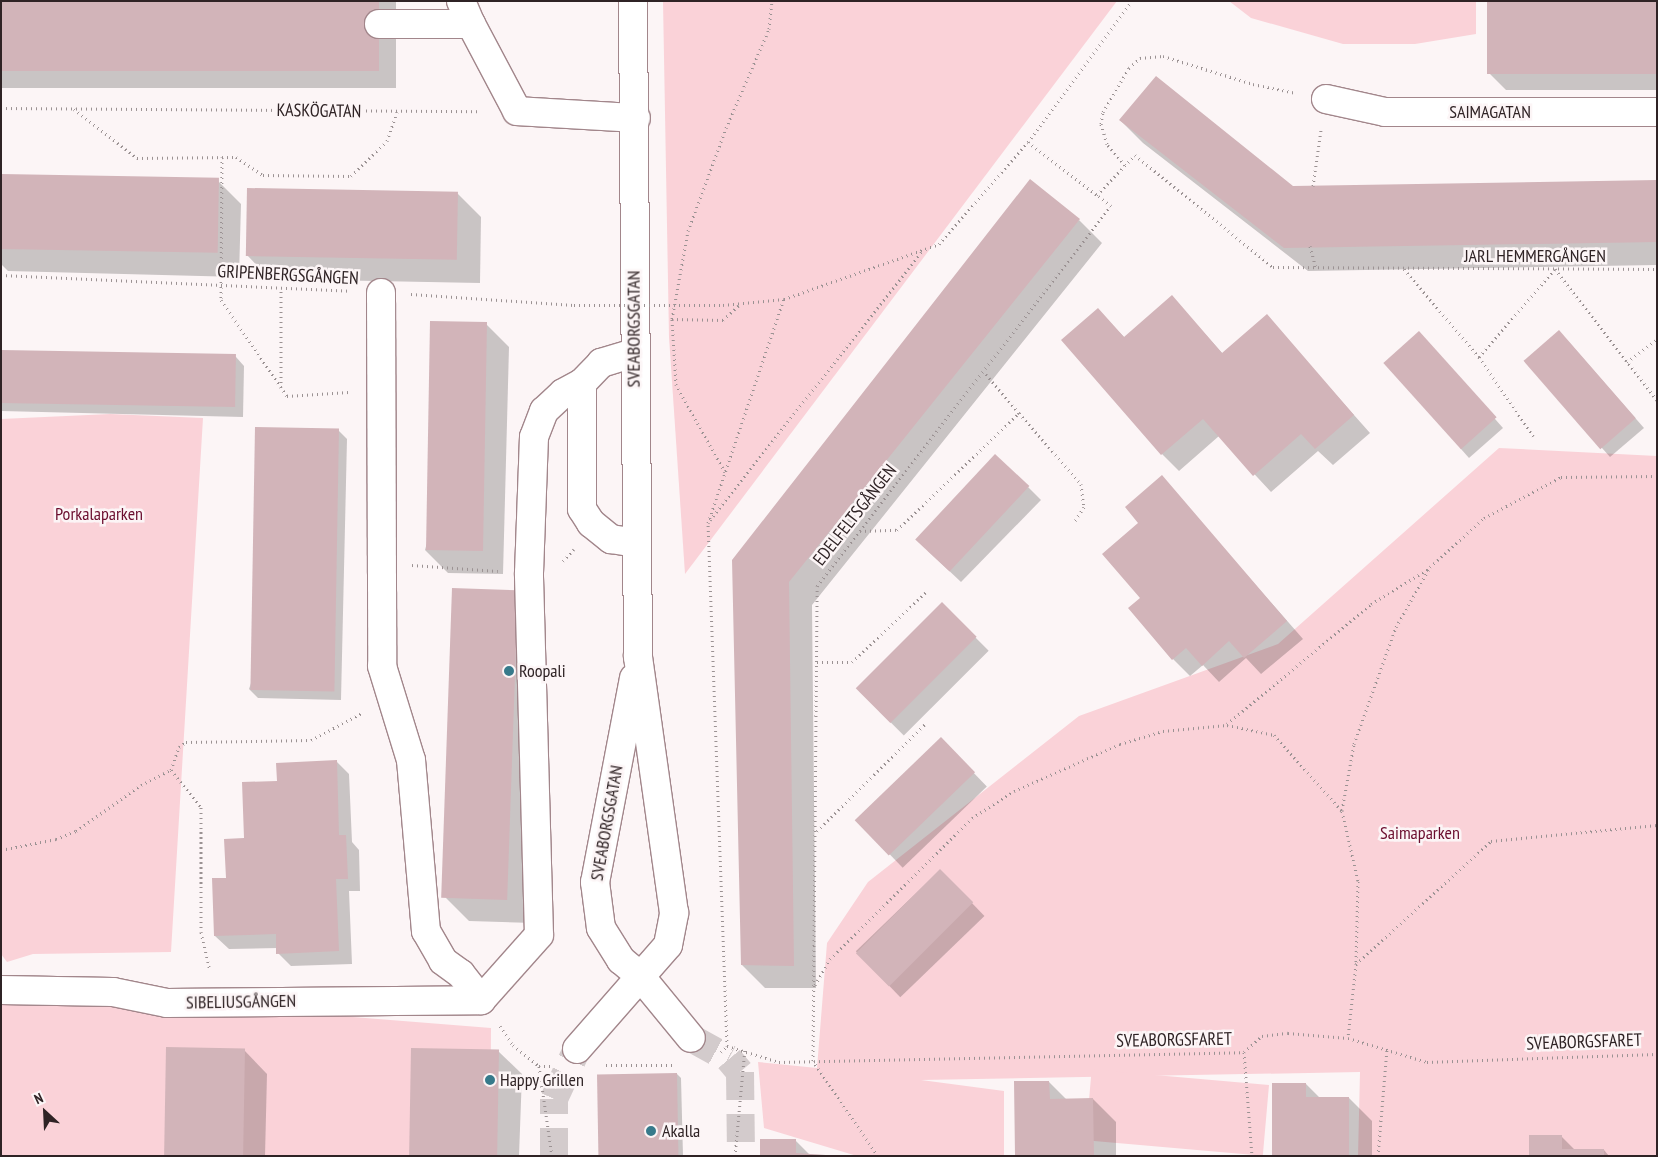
<!DOCTYPE html>
<meta charset="utf-8">
<style>
body{margin:0}
#map{position:relative;width:1658px;height:1157px;overflow:hidden;background:#fcf5f6;font-family:"PT Sans Narrow",sans-serif}
div>[style]{position:absolute}
[style*='--x']{left:calc(var(--x)*1px);top:calc(var(--y)*1px);width:calc(var(--w)*1px);rotate:calc(var(--a)*1deg)}
.green>*{inset:0;background:#fad2d8;transform-origin:0 0}
.shadow>*{inset:0;background:#0003;transform-origin:0 0}
.building>*{inset:0;background:#d2b4b9;transform-origin:0 0}
.minor-tunnel>*{height:28px;margin-top:-14px;transform-origin:0;background:repeating-linear-gradient(90deg,#d3cbcc 0 28px,transparent 0 42px)}
.path>*{height:3px;margin-top:-1.5px;transform-origin:0;background:repeating-linear-gradient(90deg,#9b9293 0 1px,transparent 0 5px)}
.roads{filter:drop-shadow(1px 0 #a2868b) drop-shadow(-1px 0 #a2868b) drop-shadow(0 1px #a2868b) drop-shadow(0 -1px #a2868b)}
.minor>*{height:28px;margin:-14px;padding:0 14px;transform-origin:14px;border-radius:14px;background:#fff}
.path-bridge>*{height:3px;margin-top:-1.5px;transform-origin:0;background:repeating-linear-gradient(90deg,#9b9293 0 1px,transparent 0 5px)}
.dots>*{width:14px;height:14px;translate:-50% -50%;box-sizing:border-box;border:2px solid #fcf5f6;border-radius:50%}
span{translate:-50% -50%;white-space:nowrap;text-align:center;line-height:1.15;-webkit-text-stroke:5px #fcf5f6;paint-order:stroke}
.street-label{font-size:18px;color:#2f2325}
.park-label{font-size:18px;color:#6b0d2e}
.poi-label{font-size:18px;color:#2f2325}
.left{translate:0 -50%;text-align:left}
.frame{position:absolute;inset:0;border:2px solid #2f2325;pointer-events:none}
.north{position:absolute;left:20px;top:1087px;width:50px;height:50px;-webkit-text-stroke:4px #fcf5f6;paint-order:stroke;rotate:335deg;font-size:14px;font-weight:700;line-height:20px;text-align:center;color:#2f2325}
.north::after{content:'';display:block;margin:auto;width:18px;height:22px;background:#2f2325;clip-path:polygon(50% 0,100% 100%,50% 72%,0 100%)}
</style>
<div id="map">
<div class="green">
<div style="clip-path:polygon(663px 1px,1117px 1px,685px 574px,669px 337px)"></div>
<div style="clip-path:polygon(1229px 1px,1476px 1px,1476px 34px,1415px 44px,1343px 44px,1251px 18px)"></div>
<div style="clip-path:polygon(110px 414px,203px 418px,171px 952px,33px 954px,7px 962px,1px 954px,1px 419px)"></div>
<div style="clip-path:polygon(1499px 448px,1657px 456px,1657px 1156px,1358px 1156px,1360px 1072px,921px 1080px,1004px 1091px,1004px 1156px,857px 1156px,764px 1128px,758px 1062px,817px 1068px,827px 943px,868px 882px,1079px 716px,1278px 644px)"></div>
<div style="clip-path:polygon(1px 989px,491px 1028px,490px 1156px,1px 1156px)"></div>
<div style="left:1269px;top:1085px;width:71px;height:178px;rotate:95deg"></div>
</div>
<div class="shadow">
<div style="left:1px;top:1px;width:395px;height:87px"></div>
<div style="clip-path:polygon(1657px 1px,1657px 90px,1506px 90px,1489px 73px)"></div>
<div style="clip-path:polygon(1120px 120px,1293px 187px,1657px 181px,1657px 265px,1308px 271px,1143px 143px)"></div>
<div style="clip-path:polygon(1px 175px,218px 181px,241px 204px,239px 277px,8px 271px,1px 264px)"></div>
<div style="clip-path:polygon(458px 194px,481px 217px,480px 283px,270px 279px,247px 255px)"></div>
<div style="clip-path:polygon(1079px 220px,1102px 243px,812px 605px,816px 988px,765px 988px,742px 965px,733px 561px)"></div>
<div style="clip-path:polygon(1172px 297px,1223px 354px,1266px 316px,1370px 433px,1333px 465px,1318px 451px,1271px 492px,1219px 436px,1179px 471px,1162px 454px,1098px 310px,1125px 338px)"></div>
<div style="clip-path:polygon(486px 324px,509px 347px,503px 574px,448px 573px,425px 550px)"></div>
<div style="clip-path:polygon(1568px 341px,1644px 428px,1610px 457px,1602px 448px)"></div>
<div style="clip-path:polygon(1427px 342px,1503px 428px,1469px 458px,1461px 449px)"></div>
<div style="clip-path:polygon(1px 352px,236px 357px,244px 366px,243px 417px,1px 411px)"></div>
<div style="clip-path:polygon(338px 430px,347px 439px,341px 700px,258px 698px,249px 689px)"></div>
<div style="clip-path:polygon(1161px 477px,1303px 639px,1261px 674px,1246px 658px,1219px 682px,1203px 665px,1190px 676px,1173px 659px,1142px 598px,1140px 523px)"></div>
<div style="clip-path:polygon(1028px 487px,1041px 500px,961px 582px,928px 551px)"></div>
<div style="clip-path:polygon(518px 591px,533px 923px,469px 921px,446px 898px)"></div>
<div style="left:942px;top:604px;width:66px;height:120px;rotate:45deg"></div>
<div style="left:941px;top:739px;width:66px;height:117px;rotate:46deg"></div>
<div style="clip-path:polygon(336px 761px,349px 774px,352px 842px,359px 850px,360px 891px,349px 891px,352px 964px,291px 966px,278px 953px,278px 948px,229px 949px,215px 936px,227px 879px,245px 839px,278px 782px)"></div>
<div style="left:940px;top:870px;width:64px;height:117px;rotate:46deg"></div>
<div style="clip-path:polygon(244px 1050px,267px 1074px,265px 1156px,165px 1156px)"></div>
<div style="clip-path:polygon(498px 1051px,522px 1074px,519px 1156px,410px 1156px)"></div>
<div style="clip-path:polygon(677px 1074px,681px 1078px,683px 1156px,600px 1156px)"></div>
<div style="clip-path:polygon(1049px 1082px,1067px 1100px,1093px 1099px,1116px 1122px,1116px 1156px,1016px 1156px)"></div>
<div style="clip-path:polygon(1306px 1084px,1320px 1098px,1349px 1098px,1372px 1121px,1372px 1156px,1273px 1156px)"></div>
<div style="clip-path:polygon(1562px 1137px,1575px 1150px,1604px 1150px,1609px 1156px,1530px 1156px)"></div>
<div style="clip-path:polygon(795px 1140px,810px 1155px,842px 1156px,762px 1156px)"></div>
</div>
<div class="building">
<div style="left:1px;top:1px;width:378px;height:70px"></div>
<div style="left:1487px;top:1px;width:170px;height:73px"></div>
<div style="clip-path:polygon(1156px 76px,1293px 186px,1657px 180px,1657px 242px,1284px 248px,1119px 120px)"></div>
<div style="left:1px;top:174px;width:218px;height:75px;rotate:1deg"></div>
<div style="clip-path:polygon(1030px 179px,1080px 219px,789px 582px,794px 966px,741px 965px,732px 560px)"></div>
<div style="left:247px;top:188px;width:211px;height:68px;rotate:1deg"></div>
<div style="clip-path:polygon(1172px 295px,1222px 353px,1267px 314px,1354px 415px,1315px 449px,1301px 434px,1253px 476px,1203px 419px,1161px 455px,1061px 340px,1098px 308px,1124px 337px)"></div>
<div style="left:430px;top:321px;width:57px;height:229px;rotate:1deg"></div>
<div style="left:1559px;top:330px;width:117px;height:47px;rotate:49deg"></div>
<div style="left:1419px;top:331px;width:116px;height:48px;rotate:48deg"></div>
<div style="left:1px;top:350px;width:235px;height:53px;rotate:1deg"></div>
<div style="left:255px;top:427px;width:84px;height:263px;rotate:1deg"></div>
<div style="left:995px;top:454px;width:47px;height:117px;rotate:43deg"></div>
<div style="clip-path:polygon(1162px 475px,1287px 621px,1244px 658px,1229px 641px,1202px 666px,1186px 648px,1172px 660px,1128px 608px,1140px 598px,1102px 554px,1138px 523px,1125px 507px)"></div>
<div style="left:452px;top:588px;width:66px;height:310px;rotate:2deg"></div>
<div style="left:942px;top:602px;width:49px;height:122px;rotate:45deg"></div>
<div style="left:941px;top:737px;width:49px;height:120px;rotate:46deg"></div>
<div style="clip-path:polygon(337px 760px,339px 835px,346px 835px,348px 879px,336px 879px,339px 951px,276px 954px,276px 934px,214px 936px,212px 878px,226px 878px,224px 839px,244px 838px,242px 782px,277px 781px,276px 763px)"></div>
<div style="left:940px;top:869px;width:47px;height:119px;rotate:45deg"></div>
<div style="left:166px;top:1047px;width:79px;height:109px;rotate:1deg"></div>
<div style="left:411px;top:1048px;width:88px;height:108px;rotate:1deg"></div>
<div style="left:677px;top:1073px;width:83px;height:80px;rotate:89deg"></div>
<div style="clip-path:polygon(1014px 1081px,1049px 1081px,1050px 1099px,1093px 1098px,1094px 1156px,1015px 1156px)"></div>
<div style="clip-path:polygon(1272px 1083px,1306px 1083px,1306px 1097px,1349px 1097px,1349px 1156px,1272px 1156px)"></div>
<div style="clip-path:polygon(1529px 1135px,1562px 1135px,1562px 1149px,1604px 1149px,1604px 1156px,1529px 1156px)"></div>
<div style="clip-path:polygon(760px 1139px,796px 1139px,796px 1153px,841px 1156px,760px 1156px)"></div>
</div>
<div class="minor-tunnel">
<div style="--x:691;--y:1038;--w:43;--a:28.9"></div>
<div style="--x:729;--y:1059;--w:17;--a:50"></div>
<div style="--x:740;--y:1072;--w:84;--a:89.3"></div>
<div style="--x:554;--y:1156;--w:57;--a:-90"></div>
<div style="--x:554;--y:1099;--w:55;--a:-65.3"></div>
</div>
<div class="path">
<div style="--x:1;--y:108;--w:480;--a:0.4"></div>
<div style="--x:74;--y:109;--w:80;--a:37.9"></div>
<div style="--x:137;--y:158;--w:99;--a:-0.6"></div>
<div style="--x:236;--y:157;--w:32;--a:34"></div>
<div style="--x:263;--y:175;--w:88;--a:0.7"></div>
<div style="--x:351;--y:176;--w:50;--a:-44.2"></div>
<div style="--x:387;--y:141;--w:31;--a:-71"></div>
<div style="--x:1028;--y:142;--w:87;--a:37.5"></div>
<div style="--x:1097;--y:195;--w:55;--a:-46.5"></div>
<div style="--x:1135;--y:155;--w:178;--a:39.1"></div>
<div style="--x:1273;--y:267;--w:384;--a:0.3"></div>
<div style="--x:222;--y:157;--w:143;--a:90.4"></div>
<div style="--x:221;--y:300;--w:116;--a:55.5"></div>
<div style="--x:287;--y:396;--w:62;--a:-3.7"></div>
<div style="--x:1125;--y:165;--w:28;--a:-131"></div>
<div style="--x:1107;--y:144;--w:21;--a:-107"></div>
<div style="--x:1101;--y:124;--w:12;--a:-81"></div>
<div style="--x:1103;--y:112;--w:51;--a:-59.4"></div>
<div style="--x:1129;--y:68;--w:15;--a:-42"></div>
<div style="--x:1140;--y:58;--w:23;--a:-5"></div>
<div style="--x:1163;--y:56;--w:94;--a:17.3"></div>
<div style="--x:1253;--y:84;--w:44;--a:11.8"></div>
<div style="--x:1313;--y:186;--w:57;--a:-81.9"></div>
<div style="--x:1310;--y:246;--w:23;--a:75"></div>
<div style="--x:1404;--y:269;--w:116;--a:49.6"></div>
<div style="--x:1479;--y:357;--w:96;--a:55.6"></div>
<div style="--x:1;--y:275;--w:349;--a:2.6"></div>
<div style="--x:411;--y:294;--w:163;--a:3.9"></div>
<div style="--x:723;--y:305;--w:61;--a:-5.6"></div>
<div style="--x:784;--y:299;--w:164;--a:-19.5"></div>
<div style="--x:939;--y:244;--w:135;--a:-48.9"></div>
<div style="--x:1028;--y:142;--w:175;--a:-53.6"></div>
<div style="--x:672;--y:319;--w:51;--a:1.1"></div>
<div style="--x:723;--y:320;--w:23;--a:-43"></div>
<div style="--x:1479;--y:357;--w:116;--a:-49.2"></div>
<div style="--x:1555;--y:269;--w:166;--a:52.1"></div>
<div style="--x:1627;--y:362;--w:38;--a:-37"></div>
<div style="--x:281;--y:387;--w:99;--a:-90"></div>
<div style="--x:1019;--y:413;--w:94;--a:48.9"></div>
<div style="--x:1081;--y:484;--w:23;--a:83"></div>
<div style="--x:1084;--y:507;--w:17;--a:123"></div>
<div style="--x:725;--y:472;--w:100;--a:-119.4"></div>
<div style="--x:676;--y:385;--w:66;--a:-93.5"></div>
<div style="--x:672;--y:319;--w:89;--a:-79.7"></div>
<div style="--x:688;--y:231;--w:110;--a:-69.7"></div>
<div style="--x:726;--y:128;--w:108;--a:-66.5"></div>
<div style="--x:769;--y:29;--w:28;--a:-84"></div>
<div style="--x:710;--y:520;--w:344;--a:-51.7"></div>
<div style="--x:860;--y:531;--w:37;--a:-2"></div>
<div style="--x:897;--y:530;--w:169;--a:-43.8"></div>
<div style="--x:1019;--y:413;--w:54;--a:-130.5"></div>
<div style="--x:563;--y:561;--w:16;--a:-47"></div>
<div style="--x:412;--y:565;--w:86;--a:4"></div>
<div style="--x:817;--y:662;--w:35;--a:0"></div>
<div style="--x:852;--y:662;--w:103;--a:-43.4"></div>
<div style="--x:1227;--y:724;--w:187;--a:-39.8"></div>
<div style="--x:1371;--y:604;--w:69;--a:-31.4"></div>
<div style="--x:171;--y:770;--w:48;--a:51"></div>
<div style="--x:201;--y:807;--w:125;--a:90"></div>
<div style="--x:201;--y:932;--w:39;--a:77"></div>
<div style="--x:1342;--y:810;--w:67;--a:-79.7"></div>
<div style="--x:1354;--y:744;--w:124;--a:-70.3"></div>
<div style="--x:1396;--y:627;--w:69;--a:-60.5"></div>
<div style="--x:1430;--y:567;--w:73;--a:-42.2"></div>
<div style="--x:1484;--y:518;--w:87;--a:-28"></div>
<div style="--x:1561;--y:477;--w:96;--a:-0.6"></div>
<div style="--x:817;--y:831;--w:152;--a:-44.7"></div>
<div style="--x:1;--y:850;--w:56;--a:-11.3"></div>
<div style="--x:56;--y:839;--w:22;--a:-22"></div>
<div style="--x:76;--y:831;--w:80;--a:-35.3"></div>
<div style="--x:141;--y:785;--w:34;--a:-27"></div>
<div style="--x:171;--y:770;--w:24;--a:-71"></div>
<div style="--x:179;--y:747;--w:9;--a:-36"></div>
<div style="--x:186;--y:742;--w:125;--a:-0.9"></div>
<div style="--x:311;--y:740;--w:58;--a:-27.9"></div>
<div style="--x:1356;--y:964;--w:183;--a:-42.3"></div>
<div style="--x:1491;--y:841;--w:167;--a:-5.5"></div>
<div style="--x:815;--y:985;--w:30;--a:-60"></div>
<div style="--x:830;--y:959;--w:200;--a:-44.8"></div>
<div style="--x:972;--y:818;--w:50;--a:-32.7"></div>
<div style="--x:1014;--y:791;--w:116;--a:-23.9"></div>
<div style="--x:1120;--y:744;--w:45;--a:-16.8"></div>
<div style="--x:1163;--y:731;--w:64;--a:-5.4"></div>
<div style="--x:1227;--y:725;--w:48;--a:12"></div>
<div style="--x:1274;--y:735;--w:102;--a:48.2"></div>
<div style="--x:1342;--y:811;--w:72;--a:77.1"></div>
<div style="--x:1358;--y:881;--w:83;--a:91.4"></div>
<div style="--x:1356;--y:964;--w:74;--a:96.2"></div>
<div style="--x:500;--y:1026;--w:23;--a:56"></div>
<div style="--x:513;--y:1045;--w:33;--a:39"></div>
<div style="--x:727;--y:1046;--w:54;--a:17.1"></div>
<div style="--x:779;--y:1062;--w:465;--a:-1.2"></div>
<div style="--x:1244;--y:1052;--w:24;--a:-42"></div>
<div style="--x:1262;--y:1036;--w:26;--a:-7"></div>
<div style="--x:1288;--y:1033;--w:60;--a:4.8"></div>
<div style="--x:1348;--y:1038;--w:83;--a:16.9"></div>
<div style="--x:1427;--y:1062;--w:230;--a:-2"></div>
<div style="--x:721;--y:1052;--w:8;--a:-45"></div>
<div style="--x:727;--y:1046;--w:523;--a:-92.08"></div>
<div style="--x:708;--y:523;--w:237;--a:-71.3"></div>
<div style="--x:1244;--y:1052;--w:104;--a:85.6"></div>
<div style="--x:606;--y:1065;--w:67;--a:0"></div>
<div style="--x:550;--y:1066;--w:11;--a:180"></div>
<div style="--x:539;--y:1066;--w:91;--a:81.8"></div>
<div style="--x:735;--y:1156;--w:107;--a:-84.7"></div>
<div style="--x:878;--y:1156;--w:115;--a:-124.4"></div>
<div style="--x:813;--y:1061;--w:475;--a:-89.5"></div>
<div style="--x:817;--y:586;--w:480;--a:-52.3"></div>
<div style="--x:1111;--y:206;--w:18;--a:-142"></div>
<div style="--x:1378;--y:1156;--w:107;--a:-85.2"></div>
</div>
<div class="roads">
<div class="minor">
<div style="--x:461;--y:1;--w:25;--a:67"></div>
<div style="--x:379;--y:24;--w:92;--a:0"></div>
<div style="--x:471;--y:24;--w:98;--a:62.1"></div>
<div style="--x:517;--y:111;--w:119;--a:3.4"></div>
<div style="--x:1326;--y:99;--w:60;--a:12.4"></div>
<div style="--x:1385;--y:112;--w:272;--a:0"></div>
<div style="--x:381;--y:293;--w:373;--a:89.8"></div>
<div style="--x:382;--y:666;--w:98;--a:72.9"></div>
<div style="--x:411;--y:760;--w:172;--a:85"></div>
<div style="--x:426;--y:931;--w:34;--a:60"></div>
<div style="--x:443;--y:961;--w:22;--a:36"></div>
<div style="--x:461;--y:974;--w:33;--a:52"></div>
<div style="--x:481;--y:1000;--w:87;--a:-48.3"></div>
<div style="--x:539;--y:935;--w:362;--a:-91.6"></div>
<div style="--x:529;--y:573;--w:136;--a:-87.9"></div>
<div style="--x:534;--y:437;--w:28;--a:-69"></div>
<div style="--x:544;--y:411;--w:26;--a:-43"></div>
<div style="--x:563;--y:393;--w:21;--a:-28"></div>
<div style="--x:582;--y:383;--w:28;--a:-46"></div>
<div style="--x:601;--y:363;--w:34;--a:-17"></div>
<div style="--x:582;--y:383;--w:126;--a:90"></div>
<div style="--x:582;--y:509;--w:17;--a:57"></div>
<div style="--x:591;--y:523;--w:26;--a:39"></div>
<div style="--x:611;--y:539;--w:25;--a:9"></div>
<div style="--x:634;--y:678;--w:208;--a:100.8"></div>
<div style="--x:595;--y:882;--w:46;--a:82.6"></div>
<div style="--x:601;--y:928;--w:38;--a:58"></div>
<div style="--x:621;--y:960;--w:25;--a:40"></div>
<div style="--x:640;--y:976;--w:80;--a:50.6"></div>
<div style="--x:1;--y:990;--w:112;--a:1"></div>
<div style="--x:113;--y:992;--w:55;--a:11.5"></div>
<div style="--x:167;--y:1003;--w:314;--a:-0.5"></div>
<div style="--x:577;--y:1049;--w:138;--a:-48.8"></div>
<div style="--x:668;--y:945;--w:33;--a:-79"></div>
<div style="--x:674;--y:913;--w:259;--a:-98"></div>
<div style="--x:638;--y:657;--w:656;--a:-90.44"></div>
</div>
</div>
<div class="path-bridge">
<div style="--x:574;--y:305;--w:149;--a:0"></div>
</div>
<div class="dots">
<div style="left:509px;top:671px;background:#377a8b"></div>
<div style="left:490px;top:1080px;background:#377a8b"></div>
<div style="left:651px;top:1131px;background:#377a8b"></div>
</div>
<div class="street-label">
<span style="left:319px;top:111px;rotate:1deg">KASKÖGATAN</span>
<span style="left:1490px;top:112px">SAIMAGATAN</span>
<span style="left:1535px;top:256px">JARL HEMMERGÅNGEN</span>
<span style="left:288px;top:275px;rotate:3deg">GRIPENBERGSGÅNGEN</span>
<span style="left:634px;top:329px;rotate:-90deg">SVEABORGSGATAN</span>
<span style="left:855px;top:515px;rotate:-52deg">EDELFELTSGÅNGEN</span>
<span style="left:607px;top:823px;rotate:-80deg">SVEABORGSGATAN</span>
<span style="left:241px;top:1002px;rotate:-1deg">SIBELIUSGÅNGEN</span>
<span style="left:1174px;top:1040px;rotate:-1deg">SVEABORGSFARET</span>
<span style="left:1584px;top:1042px;rotate:-2deg">SVEABORGSFARET</span>
</div>
<div class="park-label">
<span style="left:99px;top:514px">Porkalaparken</span>
<span style="left:1420px;top:833px">Saimaparken</span>
</div>
<div class="poi-label">
<span class="left" style="left:519px;top:671px">Roopali</span>
<span class="left" style="left:500px;top:1080px">Happy Grillen</span>
<span class="left" style="left:662px;top:1131px">Akalla</span>
</div>
<div class="frame"></div>
<div class="north">N</div>
</div>
